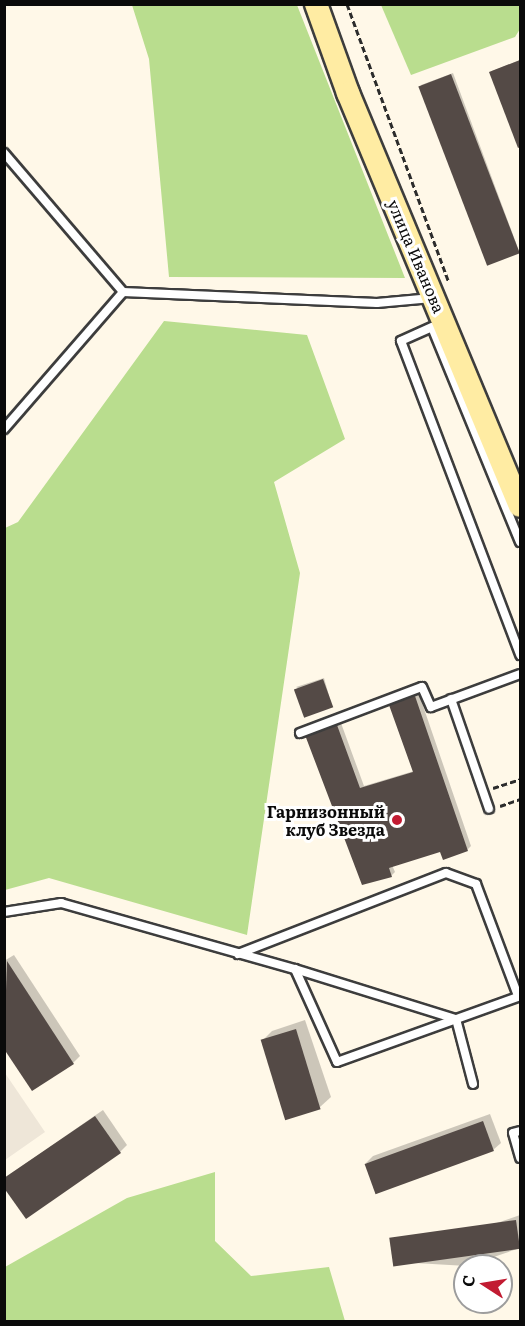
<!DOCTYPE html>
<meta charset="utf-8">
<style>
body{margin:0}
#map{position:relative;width:525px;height:1326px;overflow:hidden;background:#fff8e8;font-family:Literata,serif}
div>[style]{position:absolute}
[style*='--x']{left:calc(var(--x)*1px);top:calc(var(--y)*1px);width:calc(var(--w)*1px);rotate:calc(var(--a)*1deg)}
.forest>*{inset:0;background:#b9dd8e}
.plaza>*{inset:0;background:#eee6d8}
.shadow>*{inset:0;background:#0003}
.building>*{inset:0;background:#544a46;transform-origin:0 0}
.path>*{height:3px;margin-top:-1.5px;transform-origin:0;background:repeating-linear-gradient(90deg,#2c2c2c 0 6px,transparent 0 9px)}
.roads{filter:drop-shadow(2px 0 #3d3d3d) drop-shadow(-2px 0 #3d3d3d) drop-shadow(0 2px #3d3d3d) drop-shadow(0 -2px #3d3d3d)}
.service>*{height:8px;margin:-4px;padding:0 4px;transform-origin:4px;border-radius:4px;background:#fff}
.secondary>*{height:22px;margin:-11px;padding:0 11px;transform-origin:11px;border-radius:11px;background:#ffeca3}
.dots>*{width:16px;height:16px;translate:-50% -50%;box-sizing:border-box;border:3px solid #fff;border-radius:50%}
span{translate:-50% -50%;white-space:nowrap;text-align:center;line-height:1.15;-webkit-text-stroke:6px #fff;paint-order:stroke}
.street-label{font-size:16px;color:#0a0a0a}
.poi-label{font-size:16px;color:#0a0a0a;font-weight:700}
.right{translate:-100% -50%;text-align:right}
.frame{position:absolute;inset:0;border:6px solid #0a0a0a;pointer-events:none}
.north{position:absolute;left:453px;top:1254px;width:60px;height:60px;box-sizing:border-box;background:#fff;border:2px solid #9d9d9d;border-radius:50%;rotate:282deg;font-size:16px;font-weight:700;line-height:24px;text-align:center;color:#0a0a0a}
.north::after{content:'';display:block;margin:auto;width:21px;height:27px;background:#c21b32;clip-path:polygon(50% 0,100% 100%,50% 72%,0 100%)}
</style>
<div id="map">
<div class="forest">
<div style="clip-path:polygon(132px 5px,297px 5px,405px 278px,169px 277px,149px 59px)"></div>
<div style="clip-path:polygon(381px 5px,520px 5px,520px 29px,515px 37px,411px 75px)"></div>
<div style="clip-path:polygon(164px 321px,307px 335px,345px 439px,274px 482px,300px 573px,247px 935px,49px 878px,5px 890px,5px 528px,18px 522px)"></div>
<div style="clip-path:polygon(215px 1172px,215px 1241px,251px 1276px,329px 1267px,345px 1321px,5px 1321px,5px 1267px,127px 1198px)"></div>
</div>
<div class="plaza">
<div style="clip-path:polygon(5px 1073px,45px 1132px,5px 1160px,4px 1160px)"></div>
</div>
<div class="shadow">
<div style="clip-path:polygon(520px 60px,520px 145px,519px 146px,492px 71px)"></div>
<div style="clip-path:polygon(453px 73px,519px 251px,518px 253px,421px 85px)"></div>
<div style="clip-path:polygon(324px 678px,332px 706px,296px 687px)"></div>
<div style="clip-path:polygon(419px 694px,471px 846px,467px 850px,441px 850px,392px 865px,395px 872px,391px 876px,310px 732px,341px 723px,364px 786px,414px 771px,391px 706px)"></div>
<div style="clip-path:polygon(14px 955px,80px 1056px,73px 1063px,4px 1046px,4px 961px)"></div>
<div style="clip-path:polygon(305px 1020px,331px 1097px,320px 1107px,262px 1041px,272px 1031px)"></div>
<div style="clip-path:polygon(103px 1110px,127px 1145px,120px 1152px,9px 1175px)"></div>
<div style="clip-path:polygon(490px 1114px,501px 1143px,493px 1150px,366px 1163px,373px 1156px)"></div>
<div style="clip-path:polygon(520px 1215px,520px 1248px,467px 1266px,397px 1262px,404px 1255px)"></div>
</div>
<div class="building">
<div style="clip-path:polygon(520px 60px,520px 147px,518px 148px,489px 72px)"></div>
<div style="left:451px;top:74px;width:192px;height:35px;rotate:69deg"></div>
<div style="left:323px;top:679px;width:30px;height:31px;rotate:70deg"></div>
<div style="clip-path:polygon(415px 696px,468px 851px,443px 860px,440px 852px,389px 868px,392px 877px,362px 885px,305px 735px,337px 725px,360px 788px,413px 772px,389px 705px)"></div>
<div style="clip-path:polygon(7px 961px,74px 1064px,32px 1091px,4px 1049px)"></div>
<div style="left:296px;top:1029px;width:84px;height:37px;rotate:73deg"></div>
<div style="clip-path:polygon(95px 1116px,121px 1153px,26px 1219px,4px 1188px,4px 1178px)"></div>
<div style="left:483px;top:1121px;width:32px;height:126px;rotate:70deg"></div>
<div style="left:516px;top:1220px;width:29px;height:128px;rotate:82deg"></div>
</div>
<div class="path">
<div style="--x:347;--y:4;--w:296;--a:69.9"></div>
<div style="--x:493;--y:788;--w:28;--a:-18"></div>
<div style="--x:500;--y:806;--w:21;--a:-19"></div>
</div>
<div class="roads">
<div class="service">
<div style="--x:4;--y:153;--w:183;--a:49.4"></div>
<div style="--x:123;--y:292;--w:254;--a:2.5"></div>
<div style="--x:377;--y:303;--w:55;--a:-5.2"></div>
<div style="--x:4;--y:429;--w:181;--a:-49"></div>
<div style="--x:520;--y:542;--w:232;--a:-112.3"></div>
<div style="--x:432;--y:327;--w:34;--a:156"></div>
<div style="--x:401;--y:341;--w:336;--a:69.2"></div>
<div style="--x:451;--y:699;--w:116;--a:70.9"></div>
<div style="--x:300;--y:733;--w:130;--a:-20.7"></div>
<div style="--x:422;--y:687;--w:22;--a:66"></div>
<div style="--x:431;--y:707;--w:95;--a:-20.3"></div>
<div style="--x:4;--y:912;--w:58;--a:-9"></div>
<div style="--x:61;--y:903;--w:243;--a:15.8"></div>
<div style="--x:295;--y:969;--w:102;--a:65.7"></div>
<div style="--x:337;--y:1062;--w:195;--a:-19.8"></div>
<div style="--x:238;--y:954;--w:223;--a:-21.3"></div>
<div style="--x:446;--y:873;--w:32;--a:20"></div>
<div style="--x:476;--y:884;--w:120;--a:69.4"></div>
<div style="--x:295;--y:969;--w:169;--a:17.3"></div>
<div style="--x:456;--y:1019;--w:67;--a:75.3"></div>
<div style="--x:520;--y:1131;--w:7;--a:164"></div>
<div style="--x:513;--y:1133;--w:26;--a:74"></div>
</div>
<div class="secondary">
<div style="--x:316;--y:4;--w:95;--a:70.2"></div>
<div style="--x:348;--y:93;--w:447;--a:67.4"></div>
</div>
</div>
<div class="dots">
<div style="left:397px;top:820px;background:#c21b32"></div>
</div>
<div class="street-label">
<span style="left:417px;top:256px;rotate:67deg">улица Иванова</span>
</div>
<div class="poi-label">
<span class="right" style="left:385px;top:820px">Гарнизонный<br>клуб Звезда</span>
</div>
<div class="frame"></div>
<div class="north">С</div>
</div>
